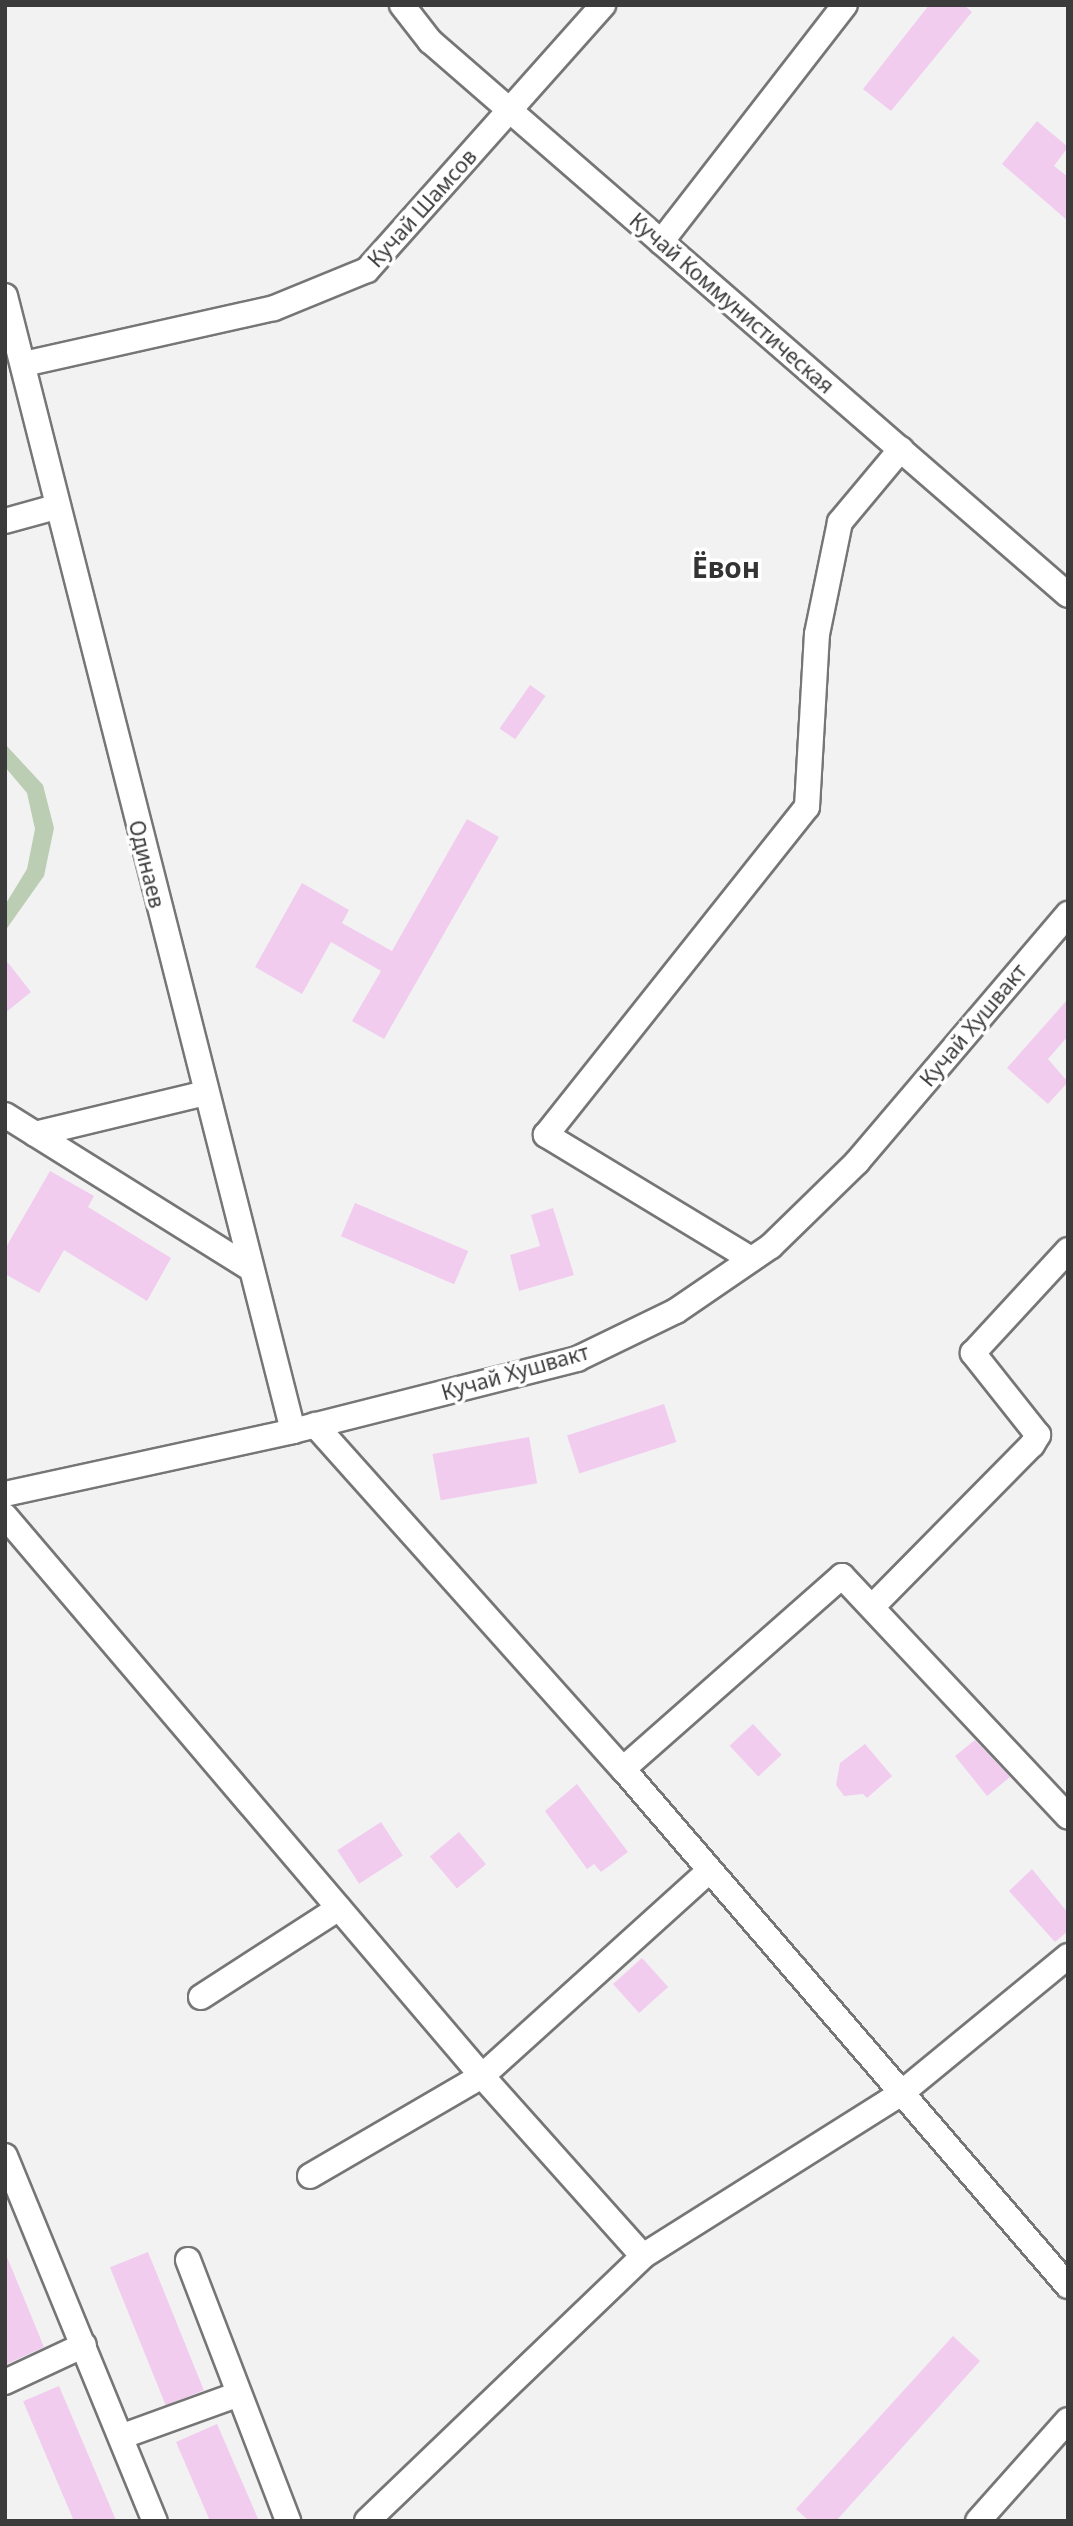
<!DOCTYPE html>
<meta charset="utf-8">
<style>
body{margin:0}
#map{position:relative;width:1073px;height:2526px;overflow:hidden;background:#f2f2f3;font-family:"Noto Sans",sans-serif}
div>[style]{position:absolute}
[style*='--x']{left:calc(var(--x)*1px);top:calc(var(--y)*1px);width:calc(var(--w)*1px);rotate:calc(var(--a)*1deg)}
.green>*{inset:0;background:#bbceb3}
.building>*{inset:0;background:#f1ccee;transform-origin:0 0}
.roads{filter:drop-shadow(2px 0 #767677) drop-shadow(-2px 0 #767677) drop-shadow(0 2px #767677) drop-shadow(0 -2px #767677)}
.minor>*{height:24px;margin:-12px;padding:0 12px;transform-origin:12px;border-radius:12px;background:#fff}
span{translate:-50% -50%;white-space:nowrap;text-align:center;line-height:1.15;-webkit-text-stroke:7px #fff;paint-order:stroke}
.street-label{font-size:21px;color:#3b3b3c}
.district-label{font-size:28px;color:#343435;font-weight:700}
.frame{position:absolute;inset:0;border:7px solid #3b3b3c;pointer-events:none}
</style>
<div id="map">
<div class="green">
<div style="clip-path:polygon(5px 744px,43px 785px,54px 828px,44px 876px,5px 931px,5px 905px,27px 869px,35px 829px,27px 793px,5px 767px)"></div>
</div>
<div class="building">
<div style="clip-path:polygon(929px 5px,964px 5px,972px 12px,891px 111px,863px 89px)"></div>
<div style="clip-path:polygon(1037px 121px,1068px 147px,1054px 166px,1068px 177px,1068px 221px,1002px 164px)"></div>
<div style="left:530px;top:685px;width:19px;height:53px;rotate:35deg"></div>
<div style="clip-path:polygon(467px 819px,499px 837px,384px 1039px,352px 1021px,381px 971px,331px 942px,302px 994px,255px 967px,302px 883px,349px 910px,342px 923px,392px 951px)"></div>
<div style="clip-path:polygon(5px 959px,31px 992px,5px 1013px)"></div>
<div style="clip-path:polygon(1068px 999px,1068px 1036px,1048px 1059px,1068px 1082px,1048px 1104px,1007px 1068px)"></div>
<div style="clip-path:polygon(50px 1171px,94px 1196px,88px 1207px,171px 1258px,147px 1301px,64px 1250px,39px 1293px,5px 1274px,5px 1249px)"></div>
<div style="left:355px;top:1203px;width:123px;height:36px;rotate:23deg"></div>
<div style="clip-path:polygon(553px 1208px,574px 1275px,519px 1291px,510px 1255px,540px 1246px,531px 1215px)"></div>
<div style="left:664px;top:1404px;width:40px;height:102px;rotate:72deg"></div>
<div style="left:529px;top:1437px;width:47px;height:98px;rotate:80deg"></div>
<div style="left:753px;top:1724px;width:42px;height:32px;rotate:47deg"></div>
<div style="clip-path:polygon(975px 1740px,1010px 1777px,987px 1796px,955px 1756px)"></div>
<div style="clip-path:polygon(865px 1744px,892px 1776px,867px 1798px,863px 1794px,844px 1796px,836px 1785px,840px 1763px)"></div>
<div style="clip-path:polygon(577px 1784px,628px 1852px,601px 1872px,594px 1864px,587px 1869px,545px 1811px)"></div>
<div style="left:381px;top:1822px;width:40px;height:52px;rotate:57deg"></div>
<div style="left:459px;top:1832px;width:42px;height:38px;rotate:50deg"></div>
<div style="clip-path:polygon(1032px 1869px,1068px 1913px,1068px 1931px,1055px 1942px,1009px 1891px)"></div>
<div style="left:642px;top:1958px;width:39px;height:39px;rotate:48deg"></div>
<div style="clip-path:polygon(5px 2252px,44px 2347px,5px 2365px)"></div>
<div style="left:148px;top:2252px;width:149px;height:41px;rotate:68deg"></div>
<div style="clip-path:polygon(953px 2336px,980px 2361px,836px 2521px,809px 2521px,796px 2509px)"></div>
<div style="left:59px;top:2386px;width:147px;height:39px;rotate:67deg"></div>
<div style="clip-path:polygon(217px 2424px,259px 2521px,210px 2521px,176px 2442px)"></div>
</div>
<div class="roads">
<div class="minor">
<div style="--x:402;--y:5;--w:46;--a:52.1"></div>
<div style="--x:430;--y:41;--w:845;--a:40.97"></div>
<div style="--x:661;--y:242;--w:300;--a:-52.2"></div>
<div style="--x:5;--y:296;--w:1171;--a:75.76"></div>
<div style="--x:24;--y:364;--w:256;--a:-12.6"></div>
<div style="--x:274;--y:308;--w:100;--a:-22.2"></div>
<div style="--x:367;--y:270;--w:355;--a:-48.3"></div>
<div style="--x:5;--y:521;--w:53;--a:-15.4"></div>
<div style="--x:5;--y:1115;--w:290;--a:32"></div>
<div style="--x:35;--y:1134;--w:176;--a:-13.5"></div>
<div style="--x:751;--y:1259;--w:240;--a:-148.8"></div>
<div style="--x:546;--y:1135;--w:419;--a:-51.5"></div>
<div style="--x:807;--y:807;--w:173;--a:-86.7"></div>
<div style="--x:817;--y:634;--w:114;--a:-78.4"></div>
<div style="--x:840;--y:522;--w:95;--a:-50.1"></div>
<div style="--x:315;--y:1425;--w:462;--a:48.2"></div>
<div style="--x:623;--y:1769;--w:682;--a:49.28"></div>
<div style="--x:5;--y:1494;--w:295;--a:-12.3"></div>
<div style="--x:293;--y:1431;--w:293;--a:-14.2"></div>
<div style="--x:577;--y:1359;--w:110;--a:-25.9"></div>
<div style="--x:676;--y:1311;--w:115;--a:-34.4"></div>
<div style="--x:771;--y:1246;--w:120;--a:-44.3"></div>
<div style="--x:857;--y:1162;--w:326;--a:-49.6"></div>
<div style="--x:5;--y:1516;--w:736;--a:49.58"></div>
<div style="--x:482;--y:2076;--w:241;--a:48.2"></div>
<div style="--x:872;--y:1607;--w:228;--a:-45.4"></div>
<div style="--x:1032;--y:1445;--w:12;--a:-59"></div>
<div style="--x:1038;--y:1435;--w:105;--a:-128.4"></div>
<div style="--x:973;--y:1353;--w:140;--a:-47.3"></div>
<div style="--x:623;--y:1769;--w:292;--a:-41.4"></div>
<div style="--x:842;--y:1576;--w:330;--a:46.8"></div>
<div style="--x:201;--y:1997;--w:164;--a:-32.8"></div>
<div style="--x:5;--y:2156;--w:395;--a:67.7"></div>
<div style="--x:310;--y:2176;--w:199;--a:-30.2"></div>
<div style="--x:482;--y:2076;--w:303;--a:-42.1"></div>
<div style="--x:188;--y:2260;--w:280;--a:69"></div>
<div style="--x:5;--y:2382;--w:87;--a:-25.1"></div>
<div style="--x:123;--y:2436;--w:123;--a:-19.9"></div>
<div style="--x:367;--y:2521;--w:383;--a:-43.8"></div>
<div style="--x:643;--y:2256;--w:302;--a:-32.2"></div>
<div style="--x:899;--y:2095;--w:219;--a:-39.4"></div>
<div style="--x:978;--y:2521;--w:135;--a:-48.3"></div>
</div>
</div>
<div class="street-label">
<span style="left:422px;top:208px;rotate:-48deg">Кучай Шамсов</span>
<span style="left:732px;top:303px;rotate:41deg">Кучай Коммунистическая</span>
<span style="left:147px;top:864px;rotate:76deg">Одинаев</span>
<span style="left:973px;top:1025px;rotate:-50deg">Кучай Хушвакт</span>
<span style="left:515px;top:1372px;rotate:-16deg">Кучай Хушвакт</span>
</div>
<div class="district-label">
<span style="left:726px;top:567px">Ёвон</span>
</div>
<div class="frame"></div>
</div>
